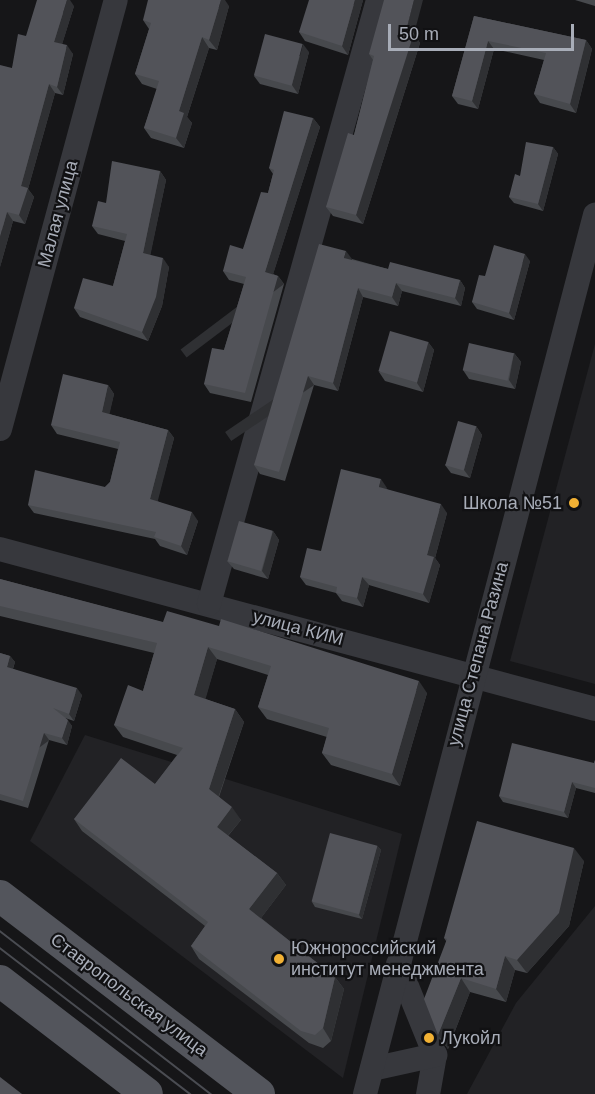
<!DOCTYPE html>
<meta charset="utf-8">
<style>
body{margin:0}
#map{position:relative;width:595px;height:1094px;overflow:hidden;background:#161618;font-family:Arial,sans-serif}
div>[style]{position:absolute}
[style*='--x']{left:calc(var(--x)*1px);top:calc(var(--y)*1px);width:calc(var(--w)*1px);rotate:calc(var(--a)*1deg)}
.built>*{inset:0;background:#222225}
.minor>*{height:24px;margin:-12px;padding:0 12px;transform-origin:12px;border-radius:12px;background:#37383d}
.major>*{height:32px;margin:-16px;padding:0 16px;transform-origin:16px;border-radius:16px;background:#53555c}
.tram>*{height:1.5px;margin:-0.75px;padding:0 0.75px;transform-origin:0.75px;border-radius:0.75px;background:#4a4c52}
.wall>*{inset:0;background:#47494d}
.shaded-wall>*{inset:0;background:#2f3033;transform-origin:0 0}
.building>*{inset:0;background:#525359;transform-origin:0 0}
.dots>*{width:16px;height:16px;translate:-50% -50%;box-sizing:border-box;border:3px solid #111113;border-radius:50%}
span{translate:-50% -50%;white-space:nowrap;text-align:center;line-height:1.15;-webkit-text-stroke:4.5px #111113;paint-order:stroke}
.street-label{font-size:18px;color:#a8adb8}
.poi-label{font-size:18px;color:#a8adb8}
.right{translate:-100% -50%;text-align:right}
.left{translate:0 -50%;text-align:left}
.scale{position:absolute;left:388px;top:24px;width:186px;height:27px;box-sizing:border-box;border:3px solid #a8adb8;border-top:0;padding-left:8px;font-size:18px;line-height:21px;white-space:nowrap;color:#a8adb8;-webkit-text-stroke:4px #111113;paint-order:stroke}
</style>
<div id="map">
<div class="built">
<div style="clip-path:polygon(595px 344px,595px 684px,510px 661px)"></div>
<div style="clip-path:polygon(85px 735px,402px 834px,343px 1078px,30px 841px)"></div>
<div style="clip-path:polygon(595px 906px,595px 1094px,467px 1094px,516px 1003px)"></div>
</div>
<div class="minor">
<div style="--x:0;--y:429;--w:444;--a:-74.9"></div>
<div style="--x:0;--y:549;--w:616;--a:15.05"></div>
<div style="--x:209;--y:604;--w:627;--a:-74.37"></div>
<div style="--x:398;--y:964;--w:98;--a:67.9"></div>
<div style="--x:435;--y:1055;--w:40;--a:100"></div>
<div style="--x:372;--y:1069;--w:65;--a:-12.5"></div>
<div style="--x:365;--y:1094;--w:909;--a:-75.34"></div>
</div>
<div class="major">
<div style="--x:0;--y:896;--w:326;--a:37.4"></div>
<div style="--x:0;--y:981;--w:185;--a:37.5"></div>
</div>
<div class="tram">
<div style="--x:0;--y:931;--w:267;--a:37.7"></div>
<div style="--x:0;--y:948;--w:240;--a:37.5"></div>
</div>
<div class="wall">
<div style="clip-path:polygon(363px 0,348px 55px,305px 41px,299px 32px)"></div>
<div style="clip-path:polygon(575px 0,595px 0,595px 6px)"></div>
<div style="clip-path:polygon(74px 6px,62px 44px,73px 54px,63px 95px,55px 93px,28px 189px,34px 197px,25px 224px,13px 221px,0 267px,12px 68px,26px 36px)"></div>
<div style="clip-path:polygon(229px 6px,217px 50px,209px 48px,187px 117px,192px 123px,184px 148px,151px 138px,144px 128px,157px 89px,142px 84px,135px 74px,149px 29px,143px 20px)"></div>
<div style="clip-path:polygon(474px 16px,586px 40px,592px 49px,576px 113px,540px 103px,534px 94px,544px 60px,494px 49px,478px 109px,458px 104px,452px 96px)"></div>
<div style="clip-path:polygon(414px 34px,420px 43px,363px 224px,333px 216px,326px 207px,354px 135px,373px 60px,369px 54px)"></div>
<div style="clip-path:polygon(309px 52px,298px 94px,260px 84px,254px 76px)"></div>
<div style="clip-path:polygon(313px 118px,320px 127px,273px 274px,278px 276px,284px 284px,251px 402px,210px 393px,204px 384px,224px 350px,244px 284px,229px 280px,223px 271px,243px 249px,268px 193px,273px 174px,269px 168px)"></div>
<div style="clip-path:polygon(553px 147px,558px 154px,543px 211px,514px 203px,509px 197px,520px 176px)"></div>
<div style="clip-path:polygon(160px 171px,166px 180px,150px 255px,169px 267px,162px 306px,148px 341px,80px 317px,74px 308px,113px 286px,125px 241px,98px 234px,92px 226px,106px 203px)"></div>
<div style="clip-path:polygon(352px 259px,388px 269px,460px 280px,465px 288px,461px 306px,402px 291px,398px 306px,363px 297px,338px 391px,314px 385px,285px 481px,260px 474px,254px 465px)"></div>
<div style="clip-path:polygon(530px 261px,514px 320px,477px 309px,472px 302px,485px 276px)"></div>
<div style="clip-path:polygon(428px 342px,434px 350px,423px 392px,385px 381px,379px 372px)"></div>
<div style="clip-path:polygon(514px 353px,521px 362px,515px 389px,469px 379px,463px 370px)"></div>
<div style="clip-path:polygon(108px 385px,114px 394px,109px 414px,168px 430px,174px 438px,157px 501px,198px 521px,187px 555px,160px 546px,155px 539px,34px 513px,28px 505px,105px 487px,110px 482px,118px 449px,57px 434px,51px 425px)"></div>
<div style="clip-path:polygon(476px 426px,482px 435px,470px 478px,451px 473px,445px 465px)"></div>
<div style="clip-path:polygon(387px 488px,386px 489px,447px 513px,435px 558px,440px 565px,429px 603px,369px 585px,363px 607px,342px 601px,336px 593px,306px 585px,300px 577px,321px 551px)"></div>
<div style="clip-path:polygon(273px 531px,279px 540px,268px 579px,234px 569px,227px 561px)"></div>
<div style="clip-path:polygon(0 579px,427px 693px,400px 786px,331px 765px,322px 753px,327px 737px,267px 719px,258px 707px,268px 675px,217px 659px,205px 699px,235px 709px,244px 722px,219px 797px,241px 820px,228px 836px,277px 873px,286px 885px,261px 918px,335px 977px,344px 989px,331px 1041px,323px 1048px,309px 1043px,199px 959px,191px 946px,205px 926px,82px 831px,74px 819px,155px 784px,177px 755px,123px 737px,114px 725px,143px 691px,154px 653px,0 616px)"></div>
<div style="clip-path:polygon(0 653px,10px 656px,15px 662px,13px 669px,82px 695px,74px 721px,65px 718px,72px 726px,67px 745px,49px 740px,28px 808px,0 800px)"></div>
<div style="clip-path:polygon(595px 760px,595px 793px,576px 788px,568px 818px,503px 802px,499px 796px,594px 763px)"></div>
<div style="clip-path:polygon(377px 846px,381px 850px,362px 919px,315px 907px,312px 902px)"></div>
<div style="clip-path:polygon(584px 861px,569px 926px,527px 973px,515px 970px,506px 1002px,470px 992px,448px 1049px,438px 1035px,446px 941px,444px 938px)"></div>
</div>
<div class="shaded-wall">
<div style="clip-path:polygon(67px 0,70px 0,74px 6px,60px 51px,54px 42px)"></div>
<div style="clip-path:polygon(221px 0,225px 0,229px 6px,217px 50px,209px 40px)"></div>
<div style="clip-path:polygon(355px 0,363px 0,348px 55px,342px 46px)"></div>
<div style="clip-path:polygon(414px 0,423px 0,414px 34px,420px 43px,363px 224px,356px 215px)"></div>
<div style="clip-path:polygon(202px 37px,209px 48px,187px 117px,192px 123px,184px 148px,176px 138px,179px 111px)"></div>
<div style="clip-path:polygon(586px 40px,592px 49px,576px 113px,570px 104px)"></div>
<div style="clip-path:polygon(488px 41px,494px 49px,478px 109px,472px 101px)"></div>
<div style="clip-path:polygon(303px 44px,309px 52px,298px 94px,292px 85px)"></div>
<div style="clip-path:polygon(67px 45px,73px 54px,63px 95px,57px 87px)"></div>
<div style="clip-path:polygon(49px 84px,55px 93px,28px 189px,34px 197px,25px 224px,19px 215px,21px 186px)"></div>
<div style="clip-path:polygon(313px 118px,320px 127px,271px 281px,265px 272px)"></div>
<div style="clip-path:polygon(553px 147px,558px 154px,543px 211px,538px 204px)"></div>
<div style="clip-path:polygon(160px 171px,166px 180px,149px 262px,143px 253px)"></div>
<div style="clip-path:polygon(7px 212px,13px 221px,0 267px,0 237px)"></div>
<div style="clip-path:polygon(346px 251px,352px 259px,350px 267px,344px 258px)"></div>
<div style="clip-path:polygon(525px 254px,530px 261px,514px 320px,509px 313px)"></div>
<div style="clip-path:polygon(163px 258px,169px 267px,162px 306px,148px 341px,142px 332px)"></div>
<div style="left:278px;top:276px;width:10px;height:122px;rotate:53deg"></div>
<div style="clip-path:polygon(460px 280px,465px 288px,461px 306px,455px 298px)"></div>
<div style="clip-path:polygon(396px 283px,402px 291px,398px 306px,392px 297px)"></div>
<div style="clip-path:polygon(358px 288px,363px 297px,338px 391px,333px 383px)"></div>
<div style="clip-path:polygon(428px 342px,434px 350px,423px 392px,417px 383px)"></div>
<div style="clip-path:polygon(514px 353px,521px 362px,515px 389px,509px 380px)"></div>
<div style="left:308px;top:376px;width:11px;height:100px;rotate:56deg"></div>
<div style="clip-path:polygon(108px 385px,114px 394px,108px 421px,102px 412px)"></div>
<div style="clip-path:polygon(476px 426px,482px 435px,470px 478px,464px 470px)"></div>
<div style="clip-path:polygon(168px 430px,174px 438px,156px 508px,150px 499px)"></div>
<div style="clip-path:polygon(381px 479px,387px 488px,385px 495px,379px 487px)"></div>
<div style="clip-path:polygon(441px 504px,447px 513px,435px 558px,440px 565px,429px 603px,423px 594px,427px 555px)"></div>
<div style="clip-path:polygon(192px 512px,198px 521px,187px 555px,181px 546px)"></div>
<div style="clip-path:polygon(273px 531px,279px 540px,268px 579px,262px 571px)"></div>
<div style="clip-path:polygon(362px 577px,369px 585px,363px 607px,357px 598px)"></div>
<div style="clip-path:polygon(208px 647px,217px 659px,203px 708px,194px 695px)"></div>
<div style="clip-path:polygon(10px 656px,15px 662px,11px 674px,7px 667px)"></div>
<div style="clip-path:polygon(419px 681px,427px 693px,400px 786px,392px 774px)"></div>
<div style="clip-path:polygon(77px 688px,82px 695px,74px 721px,69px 714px)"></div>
<div style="clip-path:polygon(235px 709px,244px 722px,217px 801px,209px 789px)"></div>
<div style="clip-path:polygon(68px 720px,72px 726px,67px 745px,62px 738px)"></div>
<div style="left:44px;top:733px;width:9px;height:71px;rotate:54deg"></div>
<div style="clip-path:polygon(572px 782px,576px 788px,568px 818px,564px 812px)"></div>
<div style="clip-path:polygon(232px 807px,241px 820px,225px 839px,217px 827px)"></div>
<div style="clip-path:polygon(377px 846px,381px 850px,362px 919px,359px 915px)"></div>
<div style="clip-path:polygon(574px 848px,584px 861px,569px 926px,527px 973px,517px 960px)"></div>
<div style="clip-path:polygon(277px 873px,286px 885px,258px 922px,249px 909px)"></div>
<div style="clip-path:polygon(505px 956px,515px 970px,506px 1002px,496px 989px)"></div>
<div style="clip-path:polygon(335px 977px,344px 989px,331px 1041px,323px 1028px)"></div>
<div style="clip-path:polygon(461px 978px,470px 992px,448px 1049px,438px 1035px)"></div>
</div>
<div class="building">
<div style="clip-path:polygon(37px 0,67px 0,54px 42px,67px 45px,57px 87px,49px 84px,21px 186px,28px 188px,19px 215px,7px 212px,0 237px,0 65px,12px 68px,18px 34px,26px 36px)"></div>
<div style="clip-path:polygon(148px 0,221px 0,209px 40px,202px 37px,179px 111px,184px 113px,176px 138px,144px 128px,159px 81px,135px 74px,151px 23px,143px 20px)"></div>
<div style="clip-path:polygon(309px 0,355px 0,342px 46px,299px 32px)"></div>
<div style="clip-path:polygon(384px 0,414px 0,406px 31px,414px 33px,356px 215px,326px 207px,348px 133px,354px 135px,374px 56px,369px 54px)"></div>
<div style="clip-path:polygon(474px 16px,586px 40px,570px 104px,534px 94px,546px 53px,488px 41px,472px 101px,452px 96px)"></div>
<div style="left:265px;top:34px;width:39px;height:43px;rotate:15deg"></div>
<div style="clip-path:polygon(284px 111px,313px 118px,265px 272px,278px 276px,245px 393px,204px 384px,212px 348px,224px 350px,246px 277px,223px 271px,230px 245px,243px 249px,261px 192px,268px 193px,274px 170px,269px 168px)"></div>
<div style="clip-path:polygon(526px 142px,553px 147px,538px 204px,509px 197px,515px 174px,520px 176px)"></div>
<div style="clip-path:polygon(112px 161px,160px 171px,143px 253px,163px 258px,156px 297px,142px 332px,74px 308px,83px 278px,113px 286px,127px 234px,92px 226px,98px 201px,106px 203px)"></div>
<div style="clip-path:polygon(319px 244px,346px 251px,344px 258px,388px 269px,390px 262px,460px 280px,455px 298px,396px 283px,392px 297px,358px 288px,333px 383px,308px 376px,279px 472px,254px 465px)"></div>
<div style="clip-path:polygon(494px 245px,525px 254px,509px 313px,472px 302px,479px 275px,485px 276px)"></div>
<div style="left:390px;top:331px;width:40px;height:42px;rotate:16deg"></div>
<div style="left:469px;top:343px;width:46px;height:28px;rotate:13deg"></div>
<div style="clip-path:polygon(63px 374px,108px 385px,102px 412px,168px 430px,150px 499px,192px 512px,181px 546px,154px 537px,156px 532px,28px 505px,35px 470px,105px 487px,110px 482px,120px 442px,51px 425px)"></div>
<div style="left:458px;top:421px;width:19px;height:46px;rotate:16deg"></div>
<div style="clip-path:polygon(341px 469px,381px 479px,379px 487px,441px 504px,427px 555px,434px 557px,423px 594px,362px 577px,357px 598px,336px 593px,337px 587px,300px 577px,307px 548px,321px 551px)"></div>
<div style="left:239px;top:521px;width:35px;height:42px;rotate:16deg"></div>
<div style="clip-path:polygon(0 579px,163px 622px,167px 611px,219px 626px,221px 619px,419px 681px,392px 774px,322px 753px,329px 728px,258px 707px,271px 666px,208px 647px,194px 695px,235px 709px,209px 789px,232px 807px,217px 827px,277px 873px,249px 909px,335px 977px,323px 1028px,315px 1035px,301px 1031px,191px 946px,208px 922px,74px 819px,121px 758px,155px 784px,183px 748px,114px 725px,128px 685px,143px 691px,157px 643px,0 606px)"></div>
<div style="clip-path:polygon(0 653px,10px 656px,7px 667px,77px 688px,69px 714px,53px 708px,68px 720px,62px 738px,44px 733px,23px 801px,0 794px)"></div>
<div style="clip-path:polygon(512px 743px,594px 763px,595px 760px,595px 788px,572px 782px,564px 812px,499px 796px)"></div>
<div style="clip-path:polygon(477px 821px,574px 848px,559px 913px,517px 960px,505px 956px,496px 989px,461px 978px,438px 1035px,424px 999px,447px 939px,444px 938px)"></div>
<div style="left:330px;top:833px;width:49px;height:71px;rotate:15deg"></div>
<div style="clip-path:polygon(0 1077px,22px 1094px,0 1094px)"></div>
</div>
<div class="dots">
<div style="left:574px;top:503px;background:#f2b134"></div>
<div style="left:279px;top:959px;background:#f2b134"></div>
<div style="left:429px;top:1038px;background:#f2b134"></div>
</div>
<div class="street-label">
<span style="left:58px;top:214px;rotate:-75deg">Малая улица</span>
<span style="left:298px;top:628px;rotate:15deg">улица КИМ</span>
<span style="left:478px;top:654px;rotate:-75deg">улица Степана Разина</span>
<span style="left:129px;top:995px;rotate:37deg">Ставропольская улица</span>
</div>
<div class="poi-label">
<span class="right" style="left:562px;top:503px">Школа №51</span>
<span class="left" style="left:291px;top:959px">Южнороссийский<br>институт менеджмента</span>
<span class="left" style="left:441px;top:1038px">Лукойл</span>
</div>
<div class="scale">50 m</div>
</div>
